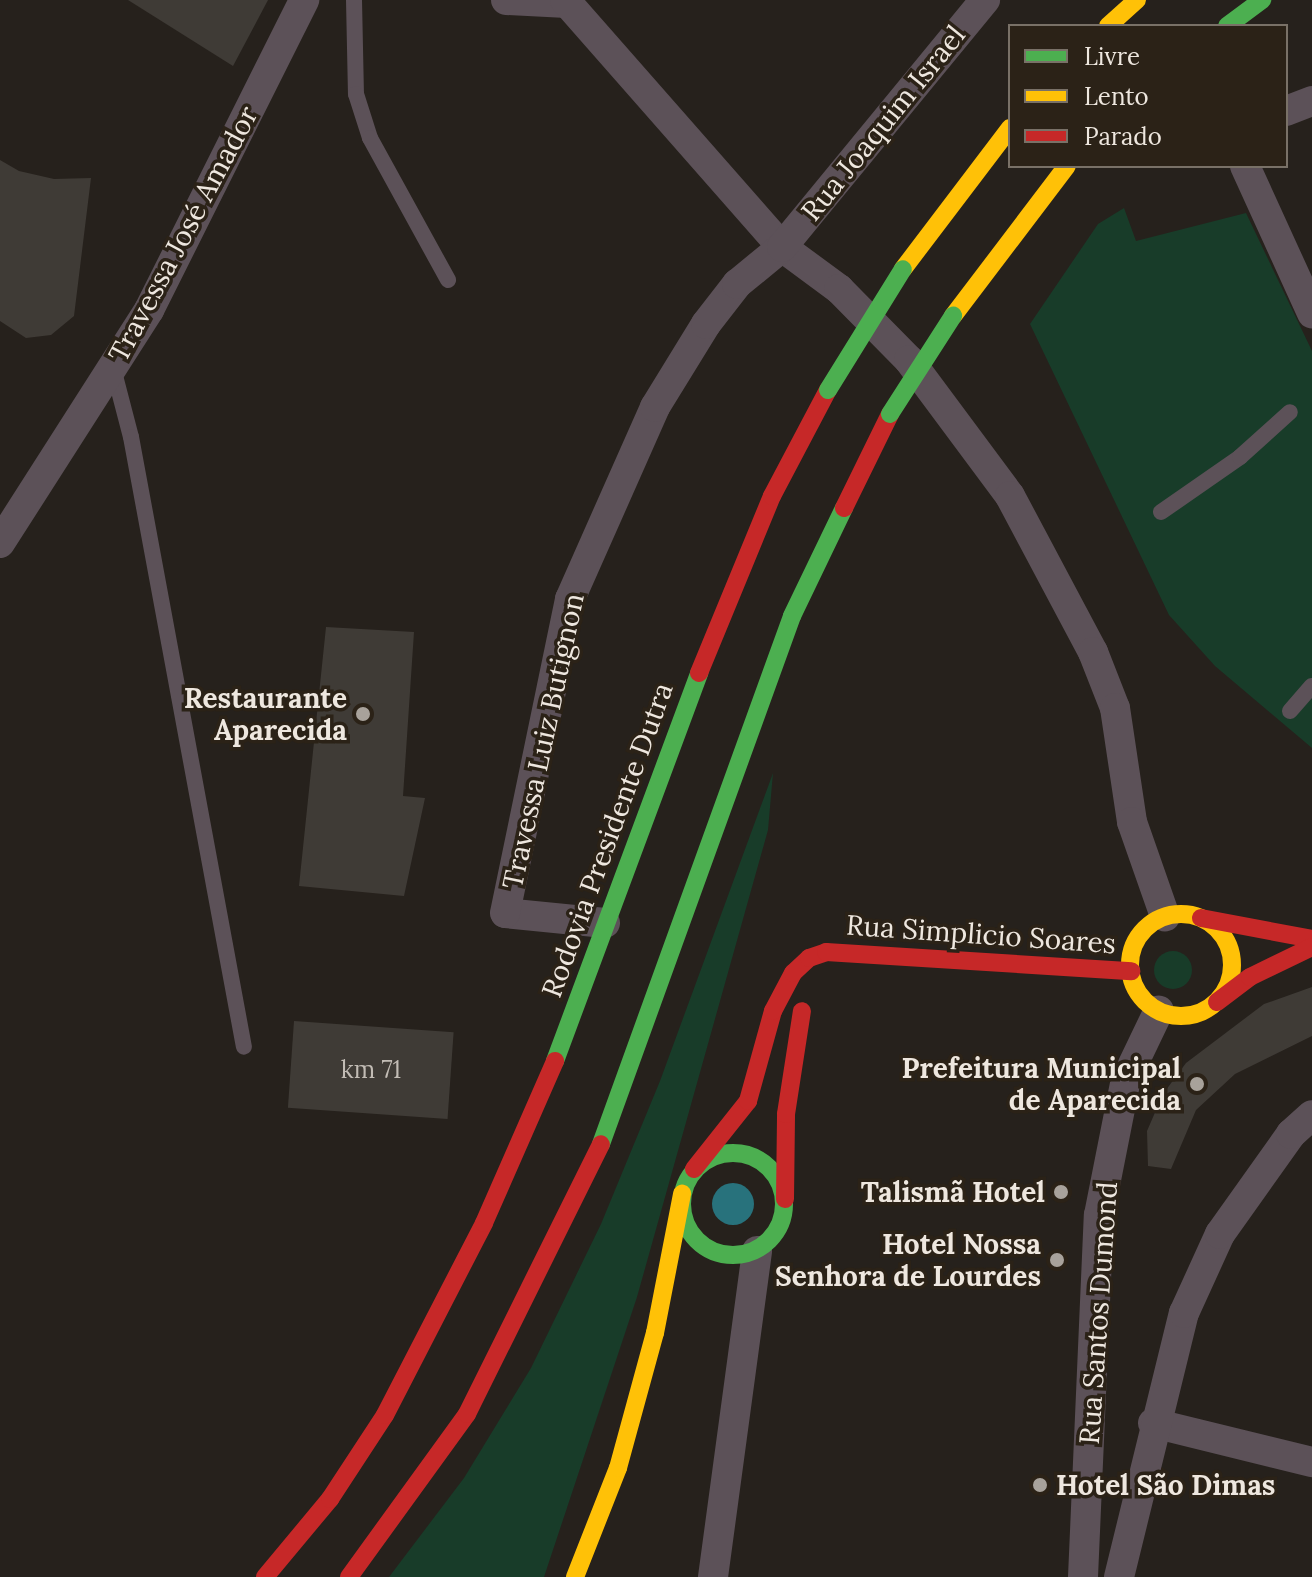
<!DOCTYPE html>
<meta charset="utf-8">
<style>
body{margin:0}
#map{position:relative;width:1312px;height:1577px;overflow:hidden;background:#26211c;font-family:Lora,serif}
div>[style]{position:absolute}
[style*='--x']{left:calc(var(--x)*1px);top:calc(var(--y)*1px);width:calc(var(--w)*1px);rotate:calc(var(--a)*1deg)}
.green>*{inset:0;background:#183c29}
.round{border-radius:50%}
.water>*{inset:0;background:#28727c}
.building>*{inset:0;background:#3f3b36;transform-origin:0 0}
.lane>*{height:16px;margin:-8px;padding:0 8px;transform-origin:8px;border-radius:8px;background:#5c5158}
.street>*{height:30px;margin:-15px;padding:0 15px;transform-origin:15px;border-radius:15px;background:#5c5158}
.fast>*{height:18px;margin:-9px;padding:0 9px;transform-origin:9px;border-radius:9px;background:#4caf50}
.fast>.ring{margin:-9px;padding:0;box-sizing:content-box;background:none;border:18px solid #4caf50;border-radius:50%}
.slow>*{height:18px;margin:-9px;padding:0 9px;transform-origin:9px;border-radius:9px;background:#ffc107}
.slow>.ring{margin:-9px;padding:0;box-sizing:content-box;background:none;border:18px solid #ffc107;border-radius:50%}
.jam>*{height:18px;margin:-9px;padding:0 9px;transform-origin:9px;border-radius:9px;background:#c62828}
.fast-bridge>*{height:18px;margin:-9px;padding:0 9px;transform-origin:9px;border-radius:9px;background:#4caf50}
.dots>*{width:22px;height:22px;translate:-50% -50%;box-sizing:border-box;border:4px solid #2b2217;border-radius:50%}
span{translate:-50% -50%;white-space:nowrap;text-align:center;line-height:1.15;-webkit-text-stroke:7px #2b2217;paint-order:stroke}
.number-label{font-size:24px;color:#c2bcb5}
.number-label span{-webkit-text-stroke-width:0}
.street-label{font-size:28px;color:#eee7df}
.poi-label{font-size:28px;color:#eee7df;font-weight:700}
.right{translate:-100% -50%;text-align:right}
.left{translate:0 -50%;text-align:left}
.legend{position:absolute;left:1008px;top:24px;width:280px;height:144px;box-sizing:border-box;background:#2b2217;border:2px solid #797167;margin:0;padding:10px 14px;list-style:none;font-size:24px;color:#eee7df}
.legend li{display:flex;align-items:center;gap:16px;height:40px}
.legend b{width:40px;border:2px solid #797167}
</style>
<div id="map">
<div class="green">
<div style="clip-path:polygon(1124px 208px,1136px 241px,1246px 213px,1312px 351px,1312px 748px,1215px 666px,1169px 615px,1030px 324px,1098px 224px)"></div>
<div style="clip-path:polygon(773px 773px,768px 830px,637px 1297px,544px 1577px,389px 1577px,464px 1478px,531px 1368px,601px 1224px,660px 1081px)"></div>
<div class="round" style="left:1154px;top:951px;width:38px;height:38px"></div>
</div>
<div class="water">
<div class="round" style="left:712px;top:1183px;width:42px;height:42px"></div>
</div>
<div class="building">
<div style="clip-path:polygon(128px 0,268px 0,233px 66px)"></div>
<div style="clip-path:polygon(0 160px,19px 171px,54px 179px,91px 178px,74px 316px,51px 335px,26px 338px,0 321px)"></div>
<div style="clip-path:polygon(326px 627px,414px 632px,403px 796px,425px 798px,404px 896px,299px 886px)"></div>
<div style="clip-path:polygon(1312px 987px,1312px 1036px,1235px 1074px,1196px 1110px,1171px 1169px,1148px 1166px,1147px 1131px,1163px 1094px,1186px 1063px,1264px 1004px)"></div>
<div style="left:294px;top:1021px;width:160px;height:87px;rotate:4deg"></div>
</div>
<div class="lane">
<div style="--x:354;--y:0;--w:94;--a:88.8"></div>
<div style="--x:356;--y:94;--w:46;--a:72.3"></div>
<div style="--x:370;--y:138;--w:162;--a:61.2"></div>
<div style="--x:113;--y:368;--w:71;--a:75.4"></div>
<div style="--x:131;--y:437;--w:620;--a:79.51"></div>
<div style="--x:1161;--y:512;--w:96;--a:-34.8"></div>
<div style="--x:1240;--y:457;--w:67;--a:-42"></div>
<div style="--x:1290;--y:711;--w:33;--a:-49"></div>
</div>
<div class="street">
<div style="--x:506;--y:0;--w:61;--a:2.8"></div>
<div style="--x:565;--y:0;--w:329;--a:48.7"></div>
<div style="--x:782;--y:247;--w:71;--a:36.4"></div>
<div style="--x:839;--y:289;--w:100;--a:45.4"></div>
<div style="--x:909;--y:360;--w:169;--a:53.4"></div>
<div style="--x:1010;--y:496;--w:177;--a:62"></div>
<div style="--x:1093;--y:652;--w:60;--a:68.6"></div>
<div style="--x:1115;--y:708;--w:115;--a:81.5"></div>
<div style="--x:1132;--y:822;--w:100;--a:70.7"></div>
<div style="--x:1286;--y:111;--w:28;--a:-21"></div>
<div style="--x:1245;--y:166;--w:162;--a:65.5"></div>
<div style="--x:0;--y:543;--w:277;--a:-57.4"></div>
<div style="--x:149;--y:310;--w:347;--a:-63.4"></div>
<div style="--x:605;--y:923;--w:100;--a:-174.3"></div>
<div style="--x:505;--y:913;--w:321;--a:-78.3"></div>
<div style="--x:570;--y:599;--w:210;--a:-66.1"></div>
<div style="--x:655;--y:407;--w:97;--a:-58.4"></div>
<div style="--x:706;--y:324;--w:51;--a:-52.2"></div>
<div style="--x:737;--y:284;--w:58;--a:-39.4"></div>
<div style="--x:782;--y:247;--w:320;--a:-50.6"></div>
<div style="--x:1153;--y:1423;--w:164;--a:13.8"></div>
<div style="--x:713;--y:1577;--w:329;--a:-82.3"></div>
<div style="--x:1083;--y:1577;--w:362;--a:-87.5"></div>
<div style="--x:1099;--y:1215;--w:139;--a:-78.8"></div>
<div style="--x:1126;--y:1079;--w:76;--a:-64.4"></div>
<div style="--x:1119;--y:1577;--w:272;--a:-76.2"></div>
<div style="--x:1184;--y:1313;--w:87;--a:-65.5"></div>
<div style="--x:1220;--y:1234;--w:123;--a:-54.6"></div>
<div style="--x:1291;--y:1134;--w:28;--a:-42"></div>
</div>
<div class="fast">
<div style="--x:1227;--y:26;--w:44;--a:-36.6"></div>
<div style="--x:555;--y:1061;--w:414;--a:-69.6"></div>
<div style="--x:601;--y:1144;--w:561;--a:-70.11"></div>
<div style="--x:792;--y:616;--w:120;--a:-64.3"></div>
<div class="ring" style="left:682px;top:1153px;width:84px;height:84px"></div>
</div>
<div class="slow">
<div style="--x:1108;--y:26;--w:39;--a:-42"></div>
<div style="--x:903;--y:269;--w:177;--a:-52.8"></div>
<div style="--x:953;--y:316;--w:188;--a:-52.8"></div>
<div class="ring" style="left:1130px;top:914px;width:84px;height:84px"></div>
<div style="--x:575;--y:1577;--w:117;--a:-68.5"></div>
<div style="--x:618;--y:1468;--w:140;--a:-74.7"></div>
<div style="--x:655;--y:1333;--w:142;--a:-79"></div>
</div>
<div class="jam">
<div style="--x:844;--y:508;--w:105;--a:-63.9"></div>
<div style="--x:699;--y:673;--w:191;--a:-67.6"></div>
<div style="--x:772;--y:496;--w:120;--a:-62.2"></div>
<div style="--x:1201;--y:918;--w:113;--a:10.7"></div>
<div style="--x:1217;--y:1002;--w:41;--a:-37.1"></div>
<div style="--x:1250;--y:977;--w:69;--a:-25.8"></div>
<div style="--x:694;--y:1169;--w:87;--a:-51.5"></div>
<div style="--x:748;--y:1101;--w:93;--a:-74.5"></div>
<div style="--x:773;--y:1011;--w:43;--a:-62.2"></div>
<div style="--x:793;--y:973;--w:22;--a:-43"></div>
<div style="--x:809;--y:958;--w:18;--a:-19"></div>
<div style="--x:826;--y:952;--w:306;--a:3.6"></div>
<div style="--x:785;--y:1199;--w:85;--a:-89.3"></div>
<div style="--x:786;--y:1114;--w:104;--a:-81.2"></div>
<div style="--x:265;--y:1577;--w:102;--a:-50.2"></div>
<div style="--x:330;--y:1499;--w:100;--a:-56.8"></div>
<div style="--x:385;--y:1415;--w:216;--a:-62.7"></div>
<div style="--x:484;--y:1223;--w:177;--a:-66.3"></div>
<div style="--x:349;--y:1577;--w:201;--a:-54.1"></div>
<div style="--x:467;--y:1414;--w:301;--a:-63.6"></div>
</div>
<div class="fast-bridge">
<div style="--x:828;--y:390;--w:142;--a:-58.2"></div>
<div style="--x:890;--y:414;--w:117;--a:-57.3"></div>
</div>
<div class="dots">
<div style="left:363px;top:714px;background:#a8a29b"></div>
<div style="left:1197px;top:1084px;background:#a8a29b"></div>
<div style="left:1061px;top:1192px;background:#a8a29b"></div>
<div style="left:1057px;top:1260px;background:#a8a29b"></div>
<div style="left:1040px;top:1485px;background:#a8a29b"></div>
</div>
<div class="number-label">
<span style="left:371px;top:1070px">km 71</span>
</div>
<div class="street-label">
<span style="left:883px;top:123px;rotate:-51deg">Rua Joaquim Israel</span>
<span style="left:183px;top:234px;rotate:-62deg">Travessa José Amador</span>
<span style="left:543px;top:741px;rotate:-78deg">Travessa Luiz Butignon</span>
<span style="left:607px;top:840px;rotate:-70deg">Rodovia Presidente Dutra</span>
<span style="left:981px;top:934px;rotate:4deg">Rua Simplicio Soares</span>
<span style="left:1098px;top:1313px;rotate:-86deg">Rua Santos Dumond</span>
</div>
<div class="poi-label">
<span class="right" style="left:347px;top:714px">Restaurante<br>Aparecida</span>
<span class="right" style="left:1181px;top:1084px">Prefeitura Municipal<br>de Aparecida</span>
<span class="right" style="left:1045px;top:1192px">Talismã Hotel</span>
<span class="right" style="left:1041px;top:1260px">Hotel Nossa<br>Senhora de Lourdes</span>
<span class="left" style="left:1056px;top:1485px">Hotel São Dimas</span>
</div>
<ul class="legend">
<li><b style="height:10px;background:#4caf50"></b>Livre</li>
<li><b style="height:10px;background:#ffc107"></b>Lento</li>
<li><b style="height:10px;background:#c62828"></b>Parado</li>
</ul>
</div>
